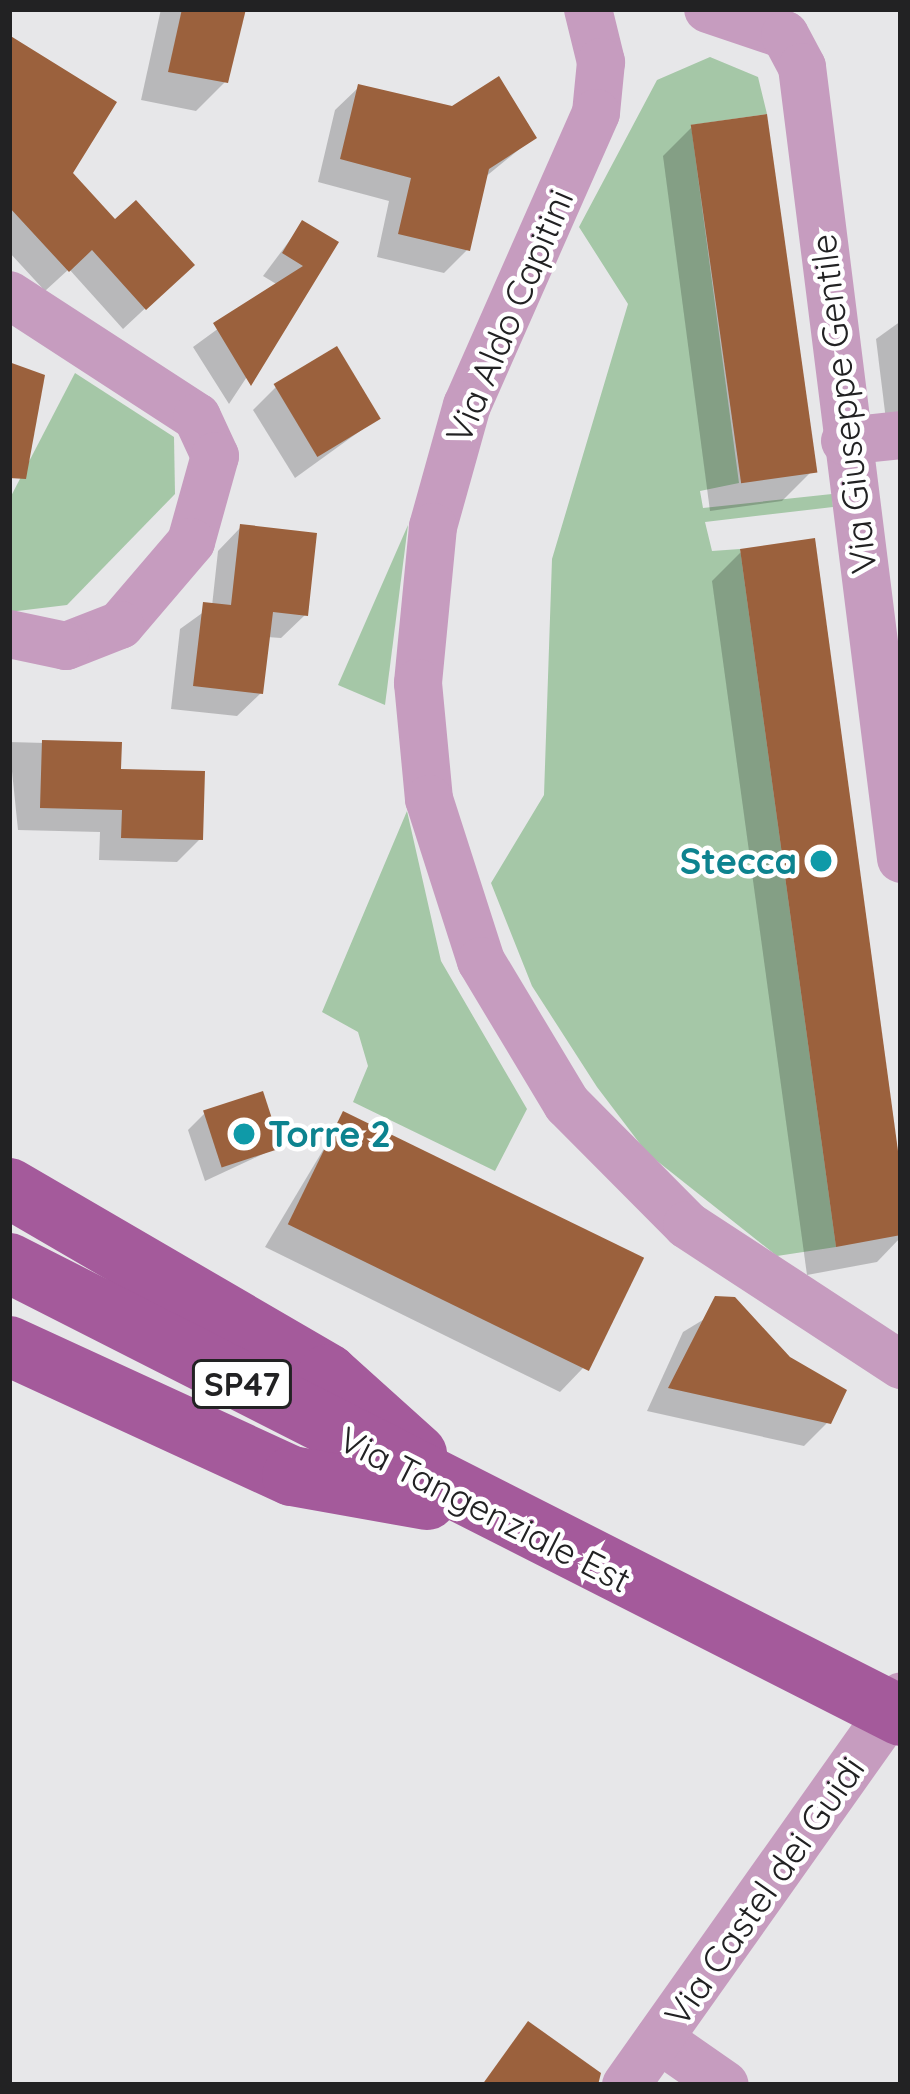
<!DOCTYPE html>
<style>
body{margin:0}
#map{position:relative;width:910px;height:2094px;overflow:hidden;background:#e7e7e9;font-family:Quicksand,sans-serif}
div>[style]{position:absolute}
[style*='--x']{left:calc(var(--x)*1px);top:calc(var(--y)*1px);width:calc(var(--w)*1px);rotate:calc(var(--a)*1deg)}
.green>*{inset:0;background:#a5c7a7}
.shadow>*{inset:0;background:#0003}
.building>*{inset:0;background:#9b613d;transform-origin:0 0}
.minor>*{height:48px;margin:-24px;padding:0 24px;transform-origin:24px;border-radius:24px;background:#c69cbf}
.major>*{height:60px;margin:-30px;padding:0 30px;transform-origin:30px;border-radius:30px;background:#a45a9b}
.dots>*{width:33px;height:33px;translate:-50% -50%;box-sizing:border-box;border:6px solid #fff;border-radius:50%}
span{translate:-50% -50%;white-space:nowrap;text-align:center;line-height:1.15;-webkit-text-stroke:9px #fff;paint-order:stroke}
.shield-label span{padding:3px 9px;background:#fff;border:3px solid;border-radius:9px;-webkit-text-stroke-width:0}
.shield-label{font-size:33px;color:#222223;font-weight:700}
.street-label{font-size:36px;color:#222223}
.culture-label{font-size:36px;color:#0d838f;font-weight:700}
.right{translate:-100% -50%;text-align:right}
.left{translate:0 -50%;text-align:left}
.frame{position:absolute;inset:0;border:12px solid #222223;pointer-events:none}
</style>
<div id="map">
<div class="green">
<div style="clip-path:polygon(710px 57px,758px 77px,767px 114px,691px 125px,739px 483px,700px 491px,703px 508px,832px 494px,833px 507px,705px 522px,712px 551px,740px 549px,836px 1247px,777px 1256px,647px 1153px,597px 1087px,532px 986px,491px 883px,544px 795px,552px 559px,628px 304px,579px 227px,657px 80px)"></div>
<div style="clip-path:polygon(75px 373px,174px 437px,175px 494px,67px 605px,9px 612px,9px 500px)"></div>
<div style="clip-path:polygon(408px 525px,385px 705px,338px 685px)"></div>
<div style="clip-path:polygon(407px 811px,441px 961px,527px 1109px,495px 1171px,353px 1102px,368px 1066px,358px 1032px,322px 1012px)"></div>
</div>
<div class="shadow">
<div style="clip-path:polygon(161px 9px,243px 9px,225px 82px,196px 111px,141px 100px)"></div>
<div style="clip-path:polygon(9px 48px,69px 173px,169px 286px,123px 329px,69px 269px,45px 291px,9px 252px)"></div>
<div style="clip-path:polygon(359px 87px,533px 138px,484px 178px,467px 250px,444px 273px,377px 257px,389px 201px,318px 182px,335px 110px)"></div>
<div style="clip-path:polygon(692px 127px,811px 472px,782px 501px,710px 511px,663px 156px)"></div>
<div style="clip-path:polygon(302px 224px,335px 243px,229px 404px,193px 347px,278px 285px,263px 276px)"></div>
<div style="clip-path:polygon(901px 321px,901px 417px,886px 420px,876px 339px)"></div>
<div style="clip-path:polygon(276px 387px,378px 418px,295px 478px,253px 410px)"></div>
<div style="clip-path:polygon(241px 527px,305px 615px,281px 638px,267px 637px,261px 693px,237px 716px,171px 709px,180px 629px,212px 606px,218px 551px)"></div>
<div style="clip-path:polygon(741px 552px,901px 1196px,901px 1237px,877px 1262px,807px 1275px,712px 581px)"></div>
<div style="clip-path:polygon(9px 742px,119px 745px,118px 772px,200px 839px,177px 862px,99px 860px,100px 832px,18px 830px)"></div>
<div style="clip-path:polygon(205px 1113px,278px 1147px,205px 1181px,188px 1130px)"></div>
<div style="clip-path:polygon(344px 1115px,583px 1368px,560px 1392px,265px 1247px)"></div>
<div style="clip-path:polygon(734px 1301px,828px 1422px,804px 1446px,647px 1411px,683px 1332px)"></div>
</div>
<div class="building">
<div style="clip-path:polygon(182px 9px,246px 9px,228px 83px,168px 72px)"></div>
<div style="clip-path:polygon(9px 35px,117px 102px,73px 173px,115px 219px,136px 200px,195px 265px,146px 310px,92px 250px,69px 272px,9px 207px)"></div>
<div style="clip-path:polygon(499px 76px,537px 138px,489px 169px,470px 251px,398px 234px,411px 178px,340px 159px,358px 84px,452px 106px)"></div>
<div style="left:767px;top:114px;width:362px;height:77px;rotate:82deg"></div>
<div style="clip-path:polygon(302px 220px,339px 242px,251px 386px,213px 323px,303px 266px,282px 253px)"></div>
<div style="left:337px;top:346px;width:85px;height:74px;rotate:59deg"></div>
<div style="clip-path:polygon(9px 362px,45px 375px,26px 479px,9px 478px)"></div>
<div style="clip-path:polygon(240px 524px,317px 533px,308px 616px,273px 612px,263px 694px,193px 686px,203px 602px,231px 605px)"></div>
<div style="clip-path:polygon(815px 538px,901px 1173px,901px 1235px,836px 1247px,740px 549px)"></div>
<div style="clip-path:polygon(42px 740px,122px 742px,121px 769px,205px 771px,203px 840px,121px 838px,122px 810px,40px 808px)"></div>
<div style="left:263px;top:1091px;width:60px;height:63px;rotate:72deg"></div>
<div style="left:343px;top:1111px;width:335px;height:126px;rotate:26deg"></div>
<div style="clip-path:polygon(715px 1296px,735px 1297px,790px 1357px,847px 1390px,831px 1424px,668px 1388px)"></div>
<div style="clip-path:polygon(528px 2021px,601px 2073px,598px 2085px,482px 2085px)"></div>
</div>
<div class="minor">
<div style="--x:588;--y:9;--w:55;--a:76.2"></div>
<div style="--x:601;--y:62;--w:51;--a:95.6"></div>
<div style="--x:596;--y:113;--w:319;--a:113.8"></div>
<div style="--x:467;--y:405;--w:127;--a:105.6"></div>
<div style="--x:433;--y:527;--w:157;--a:95.5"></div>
<div style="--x:418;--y:683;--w:117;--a:84.6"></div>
<div style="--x:429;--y:799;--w:170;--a:72.2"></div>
<div style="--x:481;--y:961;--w:167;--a:59"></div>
<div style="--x:567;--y:1104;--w:170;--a:45.2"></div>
<div style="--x:687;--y:1225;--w:256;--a:33.2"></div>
<div style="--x:708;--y:9;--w:81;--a:18.7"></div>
<div style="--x:785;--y:35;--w:36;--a:62"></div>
<div style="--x:802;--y:67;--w:798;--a:82.87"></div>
<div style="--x:9;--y:295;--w:224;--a:33"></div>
<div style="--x:197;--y:417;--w:43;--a:65.2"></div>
<div style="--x:215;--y:456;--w:89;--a:105.6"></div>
<div style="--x:191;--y:542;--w:109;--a:130.5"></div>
<div style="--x:120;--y:625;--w:58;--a:158.7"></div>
<div style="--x:66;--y:646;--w:58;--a:-168.1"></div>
<div style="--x:845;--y:441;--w:56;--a:-6.1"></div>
<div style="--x:659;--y:2039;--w:80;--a:34.9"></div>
<div style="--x:626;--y:2085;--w:476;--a:-54.7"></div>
</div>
<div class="major">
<div style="--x:9;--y:1188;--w:369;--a:30.2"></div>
<div style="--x:328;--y:1374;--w:120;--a:42"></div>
<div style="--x:9;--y:1263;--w:1000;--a:26.92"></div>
<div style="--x:9;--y:1346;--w:311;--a:24.7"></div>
<div style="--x:292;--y:1476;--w:137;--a:10.1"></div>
</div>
<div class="dots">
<div style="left:821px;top:861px;background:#0f9aa8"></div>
<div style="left:244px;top:1134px;background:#0f9aa8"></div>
</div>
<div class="shield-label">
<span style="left:242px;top:1384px">SP47</span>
</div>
<div class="street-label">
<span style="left:509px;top:316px;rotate:-67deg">Via Aldo Capitini</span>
<span style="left:843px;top:404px;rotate:-97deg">Via Giuseppe Gentile</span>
<span style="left:485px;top:1509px;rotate:27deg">Via Tangenziale Est</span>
<span style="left:764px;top:1891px;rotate:-55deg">Via Castel dei Guidi</span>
</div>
<div class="culture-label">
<span class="right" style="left:797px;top:861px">Stecca</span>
<span class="left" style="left:268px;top:1134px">Torre 2</span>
</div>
<div class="frame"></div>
</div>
